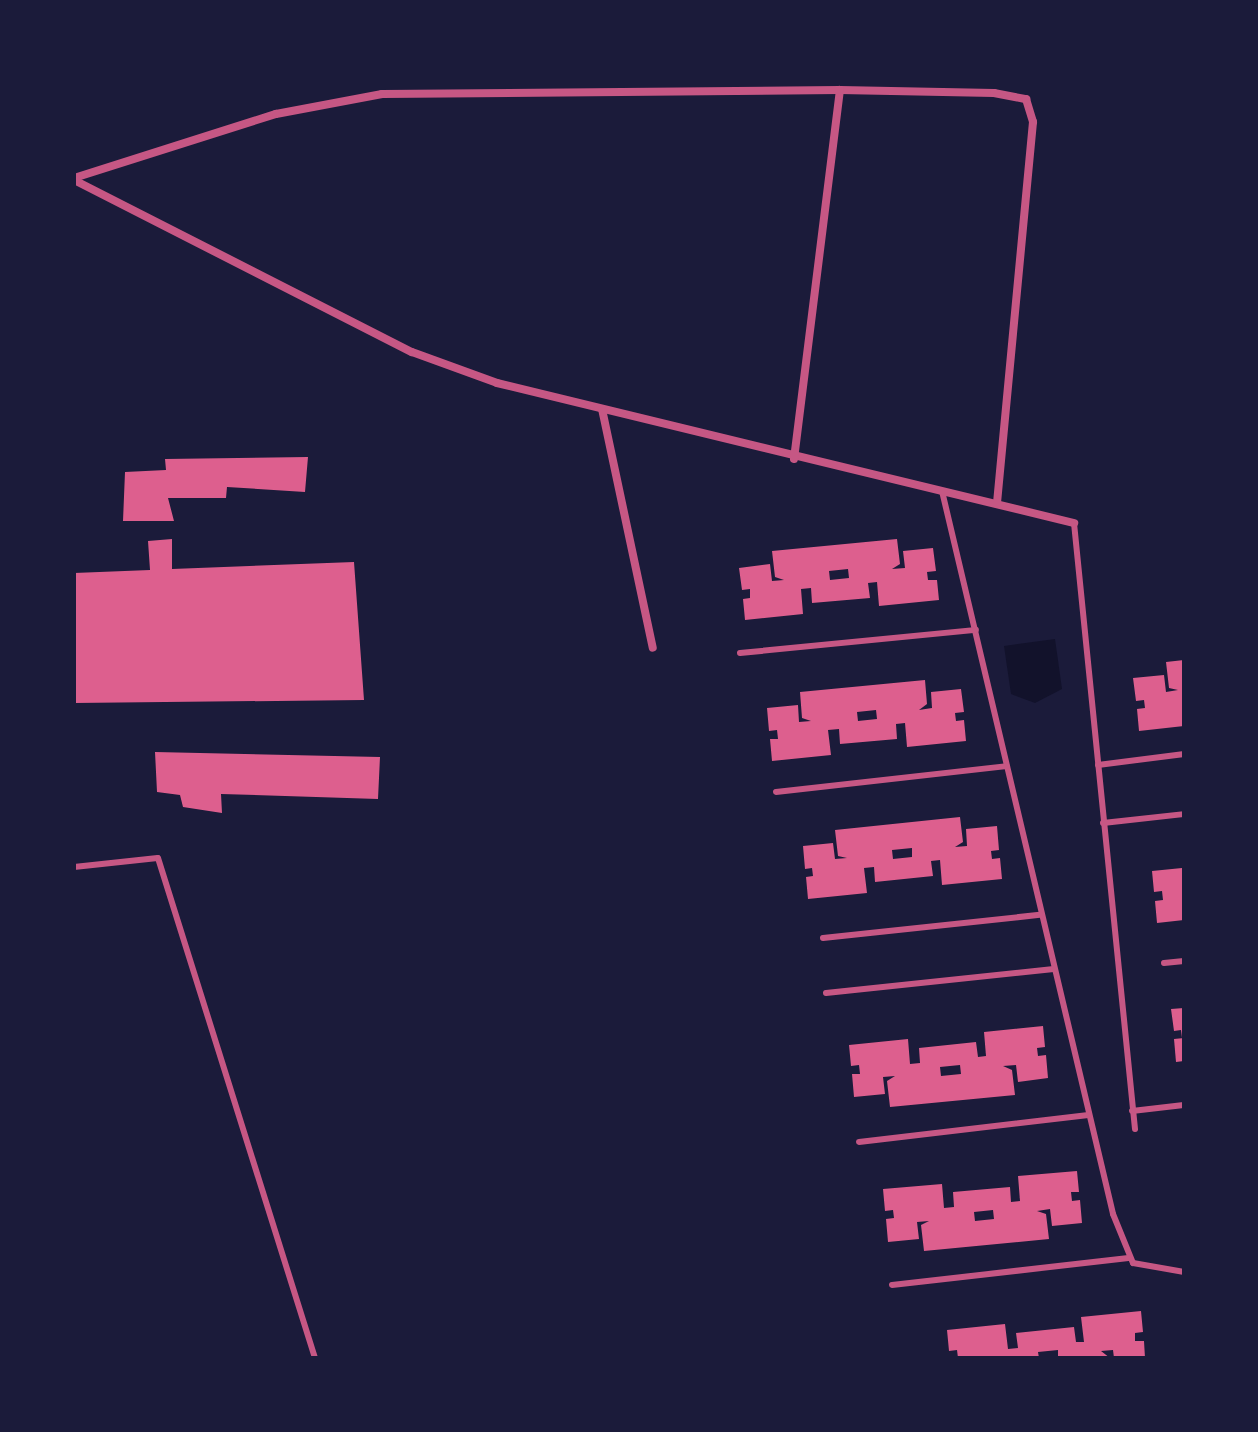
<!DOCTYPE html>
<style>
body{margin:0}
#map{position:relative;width:1258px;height:1432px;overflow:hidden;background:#1b1b3a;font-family:"Source Sans 3",sans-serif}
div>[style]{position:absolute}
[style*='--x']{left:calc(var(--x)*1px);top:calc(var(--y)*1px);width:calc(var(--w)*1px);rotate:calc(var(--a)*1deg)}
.water>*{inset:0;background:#12122b}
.building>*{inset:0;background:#dd5f8e}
.service>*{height:6px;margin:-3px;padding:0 3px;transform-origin:3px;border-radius:3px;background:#c65784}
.minor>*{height:8px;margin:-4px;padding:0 4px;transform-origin:4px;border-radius:4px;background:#c65784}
span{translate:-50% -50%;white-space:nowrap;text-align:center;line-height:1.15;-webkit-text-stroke:8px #1b1b3a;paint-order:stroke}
.frame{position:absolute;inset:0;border:76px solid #1b1b3a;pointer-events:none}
</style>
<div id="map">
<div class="water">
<div style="clip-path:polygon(1055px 639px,1062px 689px,1035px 703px,1011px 694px,1004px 646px)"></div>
</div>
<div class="building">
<div style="clip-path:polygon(308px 457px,305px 492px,227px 487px,226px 498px,168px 498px,174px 521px,123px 521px,125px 472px,166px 470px,165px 459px)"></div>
<div style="clip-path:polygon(172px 539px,172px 569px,354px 562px,364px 700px,74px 703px,74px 573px,150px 570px,148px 541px)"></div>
<div style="clip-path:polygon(evenodd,897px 539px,900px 564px,892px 569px,905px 568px,903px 551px,933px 548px,936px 571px,927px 572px,928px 580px,937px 580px,939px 600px,879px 606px,877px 582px,868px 583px,870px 598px,812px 603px,811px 588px,801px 589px,803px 614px,745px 620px,743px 599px,750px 598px,750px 589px,742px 590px,739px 568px,770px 564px,772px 581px,784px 580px,775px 577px,772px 551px,897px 539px,848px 569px,849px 578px,830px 580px,829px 571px,848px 569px)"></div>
<div style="clip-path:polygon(1184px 660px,1184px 726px,1139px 731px,1137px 709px,1145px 708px,1144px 700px,1136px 701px,1133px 678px,1164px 675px,1166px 692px,1178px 690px,1169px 688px,1166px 662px)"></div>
<div style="clip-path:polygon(evenodd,925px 680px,927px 704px,919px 710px,932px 708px,931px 692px,961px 689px,964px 712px,955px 713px,956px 721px,964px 720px,966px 741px,907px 747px,905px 723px,896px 724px,897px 739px,840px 744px,839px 729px,828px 730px,831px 755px,772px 761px,770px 739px,778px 739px,777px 730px,769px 731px,767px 708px,798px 705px,799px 722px,811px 721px,802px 718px,800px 692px,925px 680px,876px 710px,877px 719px,858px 721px,857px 712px,876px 710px)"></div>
<div style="clip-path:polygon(155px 752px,380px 757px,378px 799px,221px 794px,222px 813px,183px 807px,180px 795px,157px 792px)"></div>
<div style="clip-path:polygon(evenodd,960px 817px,963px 842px,955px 847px,967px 846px,966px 829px,997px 826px,999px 850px,991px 851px,992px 859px,1000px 858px,1002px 879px,942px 885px,940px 860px,931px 861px,933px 876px,875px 882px,874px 867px,864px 868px,867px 893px,808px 899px,806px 877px,813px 876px,812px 868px,805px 869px,803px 846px,833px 843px,835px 859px,847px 858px,838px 856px,835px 830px,960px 817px,912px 848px,912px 857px,893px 859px,892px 850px,912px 848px)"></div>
<div style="clip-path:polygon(1182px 868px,1184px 920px,1157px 923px,1155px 901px,1163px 900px,1162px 891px,1154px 892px,1152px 871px)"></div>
<div style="clip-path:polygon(1184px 1008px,1184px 1038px,1182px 1038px,1181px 1030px,1174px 1031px,1171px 1009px)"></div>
<div style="clip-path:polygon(evenodd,1043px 1026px,1045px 1047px,1037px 1048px,1038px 1056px,1046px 1055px,1048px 1078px,1018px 1082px,1016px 1065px,1003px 1066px,1012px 1070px,1015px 1095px,890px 1107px,887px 1081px,895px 1076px,883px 1077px,885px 1094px,854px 1097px,852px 1074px,860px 1074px,859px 1065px,851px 1066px,849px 1045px,908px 1039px,910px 1064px,920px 1063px,919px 1048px,976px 1042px,978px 1057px,986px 1056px,984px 1032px,1043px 1026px,960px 1065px,961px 1074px,941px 1076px,940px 1067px,960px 1065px)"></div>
<div style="clip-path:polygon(1184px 1038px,1184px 1061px,1176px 1062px,1174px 1039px)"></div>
<div style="clip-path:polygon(evenodd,1077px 1171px,1079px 1192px,1071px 1192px,1072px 1201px,1080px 1200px,1082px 1223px,1052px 1226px,1050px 1209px,1037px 1211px,1046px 1214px,1049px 1239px,924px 1251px,921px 1225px,929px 1221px,917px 1222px,919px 1239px,888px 1242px,886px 1219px,894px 1218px,893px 1210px,885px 1211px,883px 1189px,942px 1184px,944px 1208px,954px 1207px,953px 1192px,1010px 1187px,1011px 1202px,1020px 1201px,1018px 1176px,1077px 1171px,993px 1210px,994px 1219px,975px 1221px,974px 1212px,993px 1210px)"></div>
<div style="clip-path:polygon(1141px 1311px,1143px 1332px,1135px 1333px,1135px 1341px,1144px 1341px,1145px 1358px,1114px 1358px,1113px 1350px,1101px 1351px,1110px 1358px,1058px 1358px,1058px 1350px,1038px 1352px,1039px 1358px,958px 1358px,957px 1350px,949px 1351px,947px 1330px,1005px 1324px,1008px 1349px,1018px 1348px,1016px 1333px,1074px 1327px,1076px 1342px,1084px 1342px,1081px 1317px)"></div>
</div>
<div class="service">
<div style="--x:942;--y:491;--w:743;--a:76.69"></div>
<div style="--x:1113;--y:1214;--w:53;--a:67.8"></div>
<div style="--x:1133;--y:1263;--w:52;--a:10"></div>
<div style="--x:1074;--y:523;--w:609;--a:84.25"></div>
<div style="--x:740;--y:653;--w:237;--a:-5.6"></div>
<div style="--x:1098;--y:765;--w:87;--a:-7.3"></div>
<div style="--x:776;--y:792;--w:232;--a:-6.4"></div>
<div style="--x:1103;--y:823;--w:81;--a:-6.3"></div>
<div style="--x:74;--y:867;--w:84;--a:-6.1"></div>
<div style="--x:158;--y:858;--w:524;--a:72.57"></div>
<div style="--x:823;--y:938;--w:218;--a:-6.1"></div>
<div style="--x:1164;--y:963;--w:20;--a:-6"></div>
<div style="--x:826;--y:993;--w:229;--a:-6"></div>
<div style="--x:1132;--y:1111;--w:52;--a:-6.6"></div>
<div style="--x:859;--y:1142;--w:231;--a:-6.7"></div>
<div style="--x:892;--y:1285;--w:238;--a:-6.5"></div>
</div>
<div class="minor">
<div style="--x:74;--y:178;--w:212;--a:-17.6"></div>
<div style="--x:276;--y:114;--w:108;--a:-10.7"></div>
<div style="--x:382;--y:94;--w:458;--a:-0.5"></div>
<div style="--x:840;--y:90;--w:154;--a:1.1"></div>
<div style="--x:994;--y:93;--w:33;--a:11"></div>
<div style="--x:1026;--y:99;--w:24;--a:73"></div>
<div style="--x:1033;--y:122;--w:382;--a:95.4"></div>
<div style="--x:74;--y:180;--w:379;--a:27"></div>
<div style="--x:412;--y:352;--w:90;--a:20"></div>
<div style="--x:497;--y:383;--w:594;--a:13.64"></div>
<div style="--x:602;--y:409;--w:244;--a:78"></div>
<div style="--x:794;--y:459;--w:372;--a:-82.9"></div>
</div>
<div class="frame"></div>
</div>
